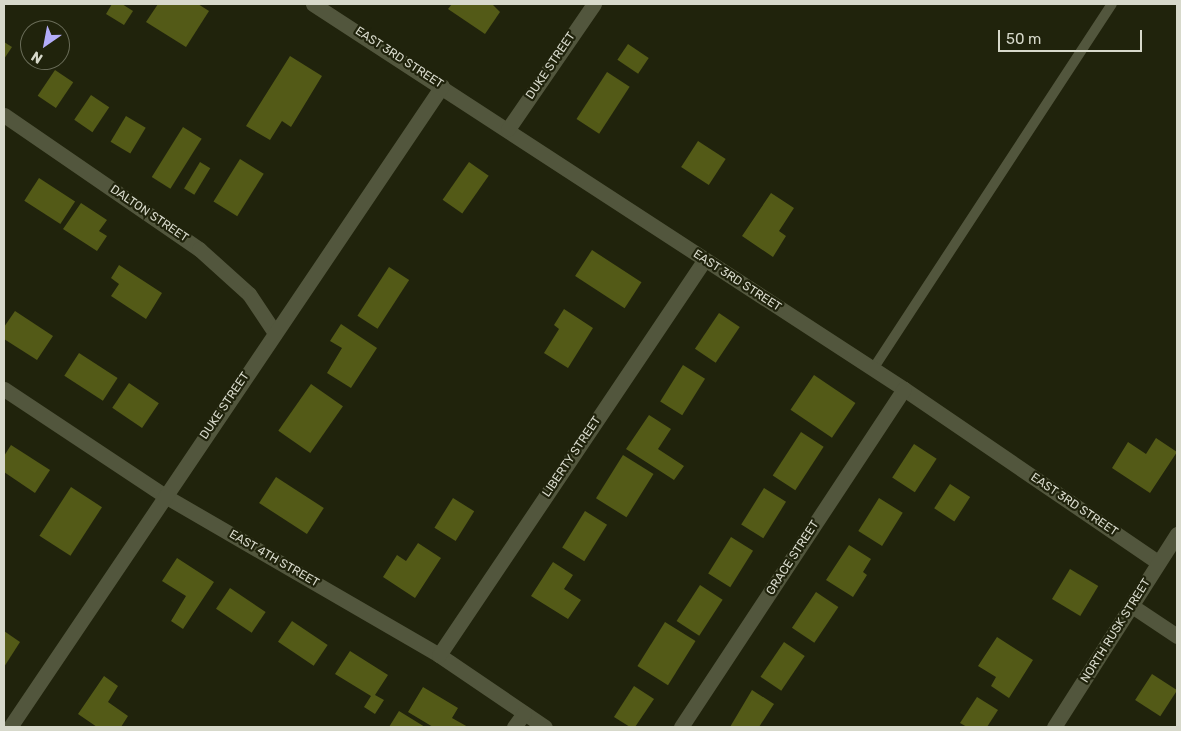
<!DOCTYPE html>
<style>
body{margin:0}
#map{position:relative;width:1181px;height:731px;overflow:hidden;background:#20230c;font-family:Rubik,sans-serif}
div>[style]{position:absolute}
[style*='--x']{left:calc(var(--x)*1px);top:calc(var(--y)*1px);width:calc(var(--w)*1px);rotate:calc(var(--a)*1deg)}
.building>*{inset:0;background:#535a17;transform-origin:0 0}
.lane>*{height:10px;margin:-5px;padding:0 5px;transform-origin:5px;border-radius:5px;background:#52563d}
.street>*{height:15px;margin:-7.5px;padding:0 7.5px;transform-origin:7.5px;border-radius:7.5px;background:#52563d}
.secondary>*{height:15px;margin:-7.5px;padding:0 7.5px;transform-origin:7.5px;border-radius:7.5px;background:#52563d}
span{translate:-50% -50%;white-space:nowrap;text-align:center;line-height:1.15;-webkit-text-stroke:4.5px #20230c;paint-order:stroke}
.street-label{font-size:12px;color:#d7d9cb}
.frame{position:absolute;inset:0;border:5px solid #d7d9cb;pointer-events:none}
.north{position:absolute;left:20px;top:20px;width:50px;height:50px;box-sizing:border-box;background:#20230c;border:1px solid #696c58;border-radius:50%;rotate:213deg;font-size:14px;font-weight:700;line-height:20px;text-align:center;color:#d7d9cb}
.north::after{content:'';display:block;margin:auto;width:18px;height:22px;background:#b3adf9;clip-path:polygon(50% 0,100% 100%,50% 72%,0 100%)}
.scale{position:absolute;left:998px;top:30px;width:144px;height:22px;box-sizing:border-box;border:2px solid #d7d9cb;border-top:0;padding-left:6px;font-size:15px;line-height:18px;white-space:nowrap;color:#d7d9cb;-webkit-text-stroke:4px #20230c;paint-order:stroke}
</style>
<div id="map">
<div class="building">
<div style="clip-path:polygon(112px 4px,122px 4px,133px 11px,124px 25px,106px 14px)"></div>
<div style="clip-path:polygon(158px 4px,198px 4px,209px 11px,186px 47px,146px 22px)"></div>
<div style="clip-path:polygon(452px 4px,492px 4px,500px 12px,485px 34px,448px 9px)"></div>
<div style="clip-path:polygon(4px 42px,12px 47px,4px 59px)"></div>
<div style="left:628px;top:44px;width:25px;height:19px;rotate:34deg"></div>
<div style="clip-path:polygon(290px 56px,322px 76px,291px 127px,282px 121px,270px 140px,246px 126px)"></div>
<div style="left:55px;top:70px;width:22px;height:31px;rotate:34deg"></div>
<div style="left:607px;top:72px;width:27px;height:56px;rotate:33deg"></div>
<div style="left:91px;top:95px;width:22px;height:30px;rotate:34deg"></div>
<div style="left:126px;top:116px;width:23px;height:30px;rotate:31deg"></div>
<div style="left:183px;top:127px;width:22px;height:59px;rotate:32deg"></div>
<div style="left:698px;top:141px;width:33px;height:31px;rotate:33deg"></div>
<div style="left:240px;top:159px;width:28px;height:50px;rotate:32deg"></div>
<div style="left:200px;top:162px;width:12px;height:31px;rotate:31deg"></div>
<div style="left:469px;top:162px;width:24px;height:46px;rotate:35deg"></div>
<div style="left:39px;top:178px;width:43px;height:27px;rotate:33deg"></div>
<div style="clip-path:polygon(771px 193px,794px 208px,779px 231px,786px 236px,773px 257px,742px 236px)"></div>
<div style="clip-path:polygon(81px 203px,107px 220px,99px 231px,107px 236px,97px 251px,63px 229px)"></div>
<div style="left:592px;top:250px;width:59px;height:31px;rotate:33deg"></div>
<div style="clip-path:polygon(119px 265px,162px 293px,146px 319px,111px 296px,119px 284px,111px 278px)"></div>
<div style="left:389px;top:267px;width:24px;height:58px;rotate:33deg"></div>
<div style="clip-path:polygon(564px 309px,593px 328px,568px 368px,544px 353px,559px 329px,554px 325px)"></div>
<div style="clip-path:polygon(15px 311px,53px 336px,37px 360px,4px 339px,4px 327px)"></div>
<div style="left:719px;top:313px;width:25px;height:43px;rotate:34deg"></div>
<div style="clip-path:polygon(341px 324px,377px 348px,351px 388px,327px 373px,342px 348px,330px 341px)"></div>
<div style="left:79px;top:353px;width:46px;height:27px;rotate:33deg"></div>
<div style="left:683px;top:365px;width:26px;height:43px;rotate:32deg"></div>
<div style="left:814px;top:375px;width:50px;height:42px;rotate:34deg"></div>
<div style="left:129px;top:383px;width:36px;height:30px;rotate:34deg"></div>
<div style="left:311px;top:384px;width:39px;height:57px;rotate:35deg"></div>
<div style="clip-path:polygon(649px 415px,671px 429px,658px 449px,684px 466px,674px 480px,626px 449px)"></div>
<div style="left:801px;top:432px;width:27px;height:52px;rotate:33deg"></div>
<div style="clip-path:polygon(1156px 438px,1177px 452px,1150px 493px,1112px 468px,1128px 442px,1146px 454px)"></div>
<div style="left:914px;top:444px;width:27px;height:40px;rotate:33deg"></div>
<div style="clip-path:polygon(11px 445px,50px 470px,35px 493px,4px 472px,4px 456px)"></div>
<div style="left:623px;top:455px;width:36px;height:51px;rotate:32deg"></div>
<div style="left:276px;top:477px;width:57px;height:31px;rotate:33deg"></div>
<div style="left:950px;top:484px;width:24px;height:29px;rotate:33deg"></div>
<div style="left:71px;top:487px;width:37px;height:58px;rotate:33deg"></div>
<div style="left:764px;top:488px;width:26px;height:43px;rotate:32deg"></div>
<div style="left:453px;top:498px;width:25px;height:35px;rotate:32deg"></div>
<div style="left:879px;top:498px;width:28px;height:39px;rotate:32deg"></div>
<div style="left:585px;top:511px;width:26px;height:43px;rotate:32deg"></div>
<div style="left:731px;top:537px;width:26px;height:43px;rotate:32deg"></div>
<div style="clip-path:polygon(418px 543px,441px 558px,415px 598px,383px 577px,397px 555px,406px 561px)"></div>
<div style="clip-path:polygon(849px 545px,871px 559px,863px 572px,867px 575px,853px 597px,826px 580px)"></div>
<div style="clip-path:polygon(177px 558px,214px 582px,183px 629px,171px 621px,186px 596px,162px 581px)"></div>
<div style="clip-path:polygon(553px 562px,573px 575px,564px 589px,581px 600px,568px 619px,531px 596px)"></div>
<div style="left:1070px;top:569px;width:33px;height:35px;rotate:31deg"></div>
<div style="left:700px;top:585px;width:27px;height:43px;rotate:33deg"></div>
<div style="left:230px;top:588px;width:43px;height:25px;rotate:34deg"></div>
<div style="left:816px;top:592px;width:27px;height:43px;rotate:34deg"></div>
<div style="left:292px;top:621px;width:43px;height:25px;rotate:34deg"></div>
<div style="left:665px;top:622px;width:36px;height:52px;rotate:32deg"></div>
<div style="clip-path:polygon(4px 631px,20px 642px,4px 667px)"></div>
<div style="clip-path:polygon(997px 637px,1033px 660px,1009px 698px,991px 686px,996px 677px,978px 666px)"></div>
<div style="left:784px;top:642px;width:25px;height:42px;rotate:34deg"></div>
<div style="clip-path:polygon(350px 651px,388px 675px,375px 695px,384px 700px,375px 714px,364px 707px,371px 696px,335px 674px)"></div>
<div style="left:1152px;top:674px;width:30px;height:31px;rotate:33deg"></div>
<div style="clip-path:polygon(104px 676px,118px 686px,108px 702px,128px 716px,121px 727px,97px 727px,78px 714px)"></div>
<div style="clip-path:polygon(634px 686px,654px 699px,635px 727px,630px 727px,614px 717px)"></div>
<div style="clip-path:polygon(423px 687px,458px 708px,452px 718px,468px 727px,433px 727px,408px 712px)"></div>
<div style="clip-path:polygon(752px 690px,774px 704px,759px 727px,730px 727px)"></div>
<div style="clip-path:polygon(977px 697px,998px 710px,987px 727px,967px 727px,960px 723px)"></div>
<div style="clip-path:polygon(399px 711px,425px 727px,389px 727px)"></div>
</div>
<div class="lane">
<div style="--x:873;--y:369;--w:436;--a:-56.8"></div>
</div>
<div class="street">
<div style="--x:313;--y:4;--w:705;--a:33.08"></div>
<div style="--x:904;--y:389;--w:307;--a:34.3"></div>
<div style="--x:4;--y:115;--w:237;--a:34.5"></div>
<div style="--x:199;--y:249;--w:67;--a:42"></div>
<div style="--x:249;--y:294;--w:47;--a:56.3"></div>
<div style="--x:508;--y:129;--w:152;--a:-55.5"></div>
<div style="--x:4;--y:389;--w:193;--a:33.6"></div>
<div style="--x:165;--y:496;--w:317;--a:30.1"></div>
<div style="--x:439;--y:655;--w:128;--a:34.2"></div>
<div style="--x:1132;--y:606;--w:54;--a:33.7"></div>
<div style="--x:439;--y:655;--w:476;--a:-56.1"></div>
<div style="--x:10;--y:727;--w:773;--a:-56.02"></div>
<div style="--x:514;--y:727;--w:17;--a:-54"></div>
<div style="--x:681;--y:727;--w:405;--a:-56.6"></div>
</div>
<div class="secondary">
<div style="--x:1054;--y:727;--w:229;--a:-57.5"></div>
</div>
<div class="street-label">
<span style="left:399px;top:58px;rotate:33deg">EAST 3RD STREET</span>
<span style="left:551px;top:66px;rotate:-56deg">DUKE STREET</span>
<span style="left:149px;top:214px;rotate:34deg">DALTON STREET</span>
<span style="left:737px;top:281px;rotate:33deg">EAST 3RD STREET</span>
<span style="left:225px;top:406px;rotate:-56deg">DUKE STREET</span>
<span style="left:572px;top:457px;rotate:-56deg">LIBERTY STREET</span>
<span style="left:1074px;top:505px;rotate:34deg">EAST 3RD STREET</span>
<span style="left:793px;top:558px;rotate:-57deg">GRACE STREET</span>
<span style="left:274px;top:559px;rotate:30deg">EAST 4TH STREET</span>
<span style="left:1116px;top:631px;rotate:-58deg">NORTH RUSK STREET</span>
</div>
<div class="frame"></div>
<div class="north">N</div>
<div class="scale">50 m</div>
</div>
